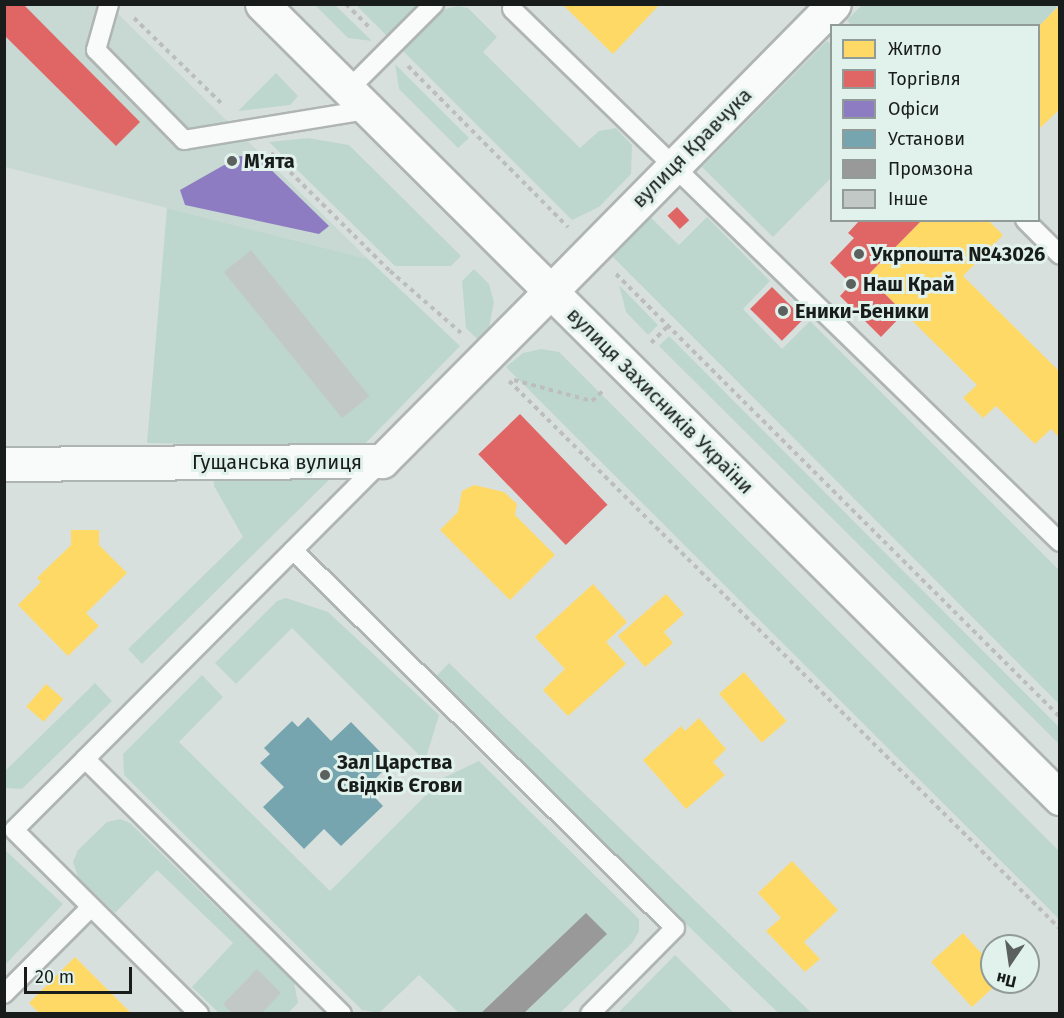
<!DOCTYPE html>
<meta charset="utf-8">
<style>
body{margin:0}
#map{position:relative;width:1064px;height:1018px;overflow:hidden;background:#d8e0dd;font-family:"Fira Sans",sans-serif}
div>[style]{position:absolute}
[style*='--x']{left:calc(var(--x)*1px);top:calc(var(--y)*1px);width:calc(var(--w)*1px);rotate:calc(var(--a)*1deg)}
.built>*{inset:0;background:#c7d9d2}
.green>*{inset:0;background:#bed7ce;transform-origin:0 0}
.homes>*{inset:0;background:#ffd966;transform-origin:0 0}
.shops>*{inset:0;background:#e06666;transform-origin:0 0}
.offices>*{inset:0;background:#8e7cc3}
.public>*{inset:0;background:#76a5af}
.industry>*{inset:0;background:#999}
.building>*{inset:0;background:#c2c8c6;transform-origin:0 0}
.path>*{height:4px;margin-top:-2px;transform-origin:0;background:repeating-linear-gradient(90deg,#bcbebd 0 4.5px,transparent 0 9px)}
.roads{filter:drop-shadow(2px 0 #afb5b3) drop-shadow(-2px 0 #afb5b3) drop-shadow(0 2px #afb5b3) drop-shadow(0 -2px #afb5b3)}
.service>*{height:18px;margin:-9px;padding:0 9px;transform-origin:9px;border-radius:9px;background:#f9fafa}
.minor>*{height:33px;margin:-16.5px;padding:0 16.5px;transform-origin:16.5px;border-radius:16.5px;background:#f9fafa}
.tertiary>*{height:33px;margin:-16.5px;padding:0 16.5px;transform-origin:16.5px;border-radius:16.5px;background:#f9fafa}
.secondary>*{height:33px;margin:-16.5px;padding:0 16.5px;transform-origin:16.5px;border-radius:16.5px;background:#f9fafa}
.dots>*{width:16px;height:16px;translate:-50% -50%;box-sizing:border-box;border:3px solid #e1f1eb;border-radius:50%}
span{translate:-50% -50%;white-space:nowrap;text-align:center;line-height:1.15;-webkit-text-stroke:6px #e1f1eb;paint-order:stroke}
.street-label{font-size:20px;color:#181d1b}
.poi-label{font-size:20px;color:#181d1b;font-weight:700}
.left{translate:0 -50%;text-align:left}
.frame{position:absolute;inset:0;border:6px solid #181d1b;pointer-events:none}
.legend{position:absolute;left:830px;top:24px;width:210px;height:198px;box-sizing:border-box;background:#e1f1eb;border:2px solid #919c98;margin:0;padding:8px 10px;list-style:none;font-size:18px;color:#181d1b}
.legend li{display:flex;align-items:center;gap:12px;height:30px}
.legend b{width:30px;border:2px solid #919c98}
.north{position:absolute;left:980px;top:934px;width:60px;height:60px;box-sizing:border-box;background:#e1f1eb;border:2px solid #919c98;border-radius:50%;rotate:193deg;font-size:16px;font-weight:700;line-height:24px;text-align:center;color:#181d1b}
.north::after{content:'';display:block;margin:auto;width:21px;height:27px;background:#5b615f;clip-path:polygon(50% 0,100% 100%,50% 72%,0 100%)}
.scale{position:absolute;left:24px;top:967px;width:108px;height:27px;box-sizing:border-box;border:3px solid #181d1b;border-top:0;padding-left:8px;font-size:18px;line-height:21px;white-space:nowrap;color:#181d1b;-webkit-text-stroke:4px #e1f1eb;paint-order:stroke}
</style>
<div id="map">
<div class="built">
<div style="clip-path:polygon(4px 5px,109px 5px,368px 259px,5px 167px)"></div>
</div>
<div class="green">
<div style="clip-path:polygon(315px 5px,335px 5px,372px 41px,348px 38px)"></div>
<div style="clip-path:polygon(356px 5px,421px 5px,388px 37px)"></div>
<div style="clip-path:polygon(862px 5px,1059px 5px,1039px 27px,852px 26px,847px 20px)"></div>
<div style="clip-path:polygon(458px 6px,468px 8px,497px 37px,483px 52px,580px 148px,599px 131px,616px 128px,632px 145px,631px 174px,599px 207px,572px 220px,403px 51px,445px 9px)"></div>
<div style="clip-path:polygon(827px 41px,832px 45px,831px 178px,773px 237px,702px 167px)"></div>
<div style="clip-path:polygon(395px 64px,469px 138px,458px 148px,399px 89px)"></div>
<div style="clip-path:polygon(276px 73px,298px 96px,290px 105px,238px 111px)"></div>
<div style="clip-path:polygon(308px 138px,349px 145px,461px 256px,451px 266px,395px 266px,269px 142px)"></div>
<div style="clip-path:polygon(167px 208px,368px 259px,460px 346px,361px 448px,147px 443px)"></div>
<div style="clip-path:polygon(650px 217px,679px 245px,707px 217px,770px 281px,743px 309px,782px 349px,810px 321px,1059px 570px,1059px 704px,612px 256px)"></div>
<div style="clip-path:polygon(474px 269px,489px 284px,494px 302px,489px 328px,479px 341px,466px 328px,462px 281px)"></div>
<div style="clip-path:polygon(619px 285px,658px 325px,648px 335px,626px 312px)"></div>
<div style="clip-path:polygon(669px 336px,1059px 727px,1059px 744px,659px 346px)"></div>
<div style="clip-path:polygon(541px 349px,559px 352px,1059px 851px,1059px 919px,506px 367px,523px 353px)"></div>
<div style="clip-path:polygon(214px 476px,332px 477px,142px 664px,128px 649px,243px 537px,214px 486px)"></div>
<div style="clip-path:polygon(286px 598px,328px 612px,439px 715px,425px 761px,292px 628px,236px 684px,215px 663px,277px 601px)"></div>
<div style="left:449px;top:663px;width:504px;height:23px;rotate:44deg"></div>
<div style="clip-path:polygon(202px 675px,223px 697px,179px 742px,330px 891px,443px 778px,479px 761px,639px 919px,639px 931px,633px 942px,560px 1013px,459px 1013px,419px 975px,379px 1013px,362px 1010px,124px 775px,123px 754px)"></div>
<div style="clip-path:polygon(95px 683px,112px 701px,22px 789px,5px 788px,5px 771px)"></div>
<div style="clip-path:polygon(120px 819px,130px 823px,294px 982px,298px 1003px,288px 1013px,219px 1013px,192px 987px,233px 943px,157px 870px,115px 913px,78px 877px,73px 862px,78px 850px,107px 822px)"></div>
<div style="clip-path:polygon(4px 849px,63px 904px,5px 965px,4px 965px)"></div>
<div style="clip-path:polygon(675px 955px,734px 1013px,618px 1013px)"></div>
</div>
<div class="homes">
<div style="clip-path:polygon(562px 4px,660px 4px,613px 54px)"></div>
<div style="clip-path:polygon(1060px 5px,1060px 109px,1038px 130px,1038px 27px)"></div>
<div style="clip-path:polygon(922px 220px,988px 220px,1003px 235px,963px 276px,1060px 372px,1060px 438px,1051px 429px,1035px 444px,996px 406px,983px 418px,963px 398px,977px 385px,867px 276px)"></div>
<div style="clip-path:polygon(474px 485px,504px 492px,517px 504px,515px 515px,555px 555px,510px 600px,440px 530px,458px 512px,462px 491px)"></div>
<div style="clip-path:polygon(71px 530px,99px 530px,99px 545px,127px 573px,86px 613px,99px 626px,68px 656px,18px 605px,41px 582px,37px 578px,71px 545px)"></div>
<div style="clip-path:polygon(593px 584px,627px 622px,606px 642px,626px 664px,568px 716px,543px 690px,565px 669px,535px 637px)"></div>
<div style="clip-path:polygon(666px 594px,684px 614px,664px 632px,673px 643px,645px 667px,618px 636px)"></div>
<div style="left:744px;top:672px;width:65px;height:33px;rotate:49deg"></div>
<div style="left:46px;top:684px;width:23px;height:30px;rotate:41deg"></div>
<div style="clip-path:polygon(699px 718px,726px 749px,713px 762px,725px 775px,686px 809px,643px 760px,681px 726px,685px 731px)"></div>
<div style="clip-path:polygon(792px 861px,838px 910px,804px 942px,820px 959px,805px 972px,766px 931px,781px 918px,758px 893px)"></div>
<div style="clip-path:polygon(963px 933px,992px 965px,992px 982px,999px 982px,972px 1007px,931px 962px)"></div>
<div style="clip-path:polygon(75px 957px,132px 1014px,40px 1014px,29px 1003px)"></div>
</div>
<div class="shops">
<div style="clip-path:polygon(4px 4px,23px 4px,140px 122px,116px 146px,4px 35px)"></div>
<div style="left:677px;top:207px;width:18px;height:13px;rotate:47deg"></div>
<div style="clip-path:polygon(860px 220px,922px 220px,867px 276px,904px 313px,881px 337px,840px 296px,851px 284px,830px 263px,854px 238px,848px 233px)"></div>
<div style="left:772px;top:287px;width:45px;height:31px;rotate:45deg"></div>
<div style="left:520px;top:414px;width:126px;height:58px;rotate:46deg"></div>
</div>
<div class="offices">
<div style="clip-path:polygon(240px 156px,259px 158px,329px 226px,319px 234px,185px 205px,180px 190px)"></div>
</div>
<div class="public">
<div style="clip-path:polygon(308px 717px,331px 741px,351px 722px,391px 763px,366px 788px,383px 806px,341px 846px,324px 829px,304px 849px,263px 807px,284px 787px,260px 763px,270px 754px,264px 748px,292px 721px,298px 727px)"></div>
</div>
<div class="industry">
<div style="clip-path:polygon(586px 913px,607px 934px,523px 1014px,480px 1014px)"></div>
</div>
<div class="building">
<div style="left:251px;top:250px;width:188px;height:35px;rotate:51deg"></div>
<div style="clip-path:polygon(257px 969px,281px 993px,261px 1014px,233px 1014px,223px 1004px)"></div>
</div>
<div class="path">
<div style="--x:346;--y:4;--w:35;--a:45"></div>
<div style="--x:134;--y:18;--w:124;--a:44.3"></div>
<div style="--x:408;--y:66;--w:227;--a:45.2"></div>
<div style="--x:271;--y:153;--w:168;--a:44.8"></div>
<div style="--x:390;--y:271;--w:94;--a:41.1"></div>
<div style="--x:616;--y:274;--w:627;--a:44.94"></div>
<div style="--x:651;--y:343;--w:24;--a:-45"></div>
<div style="--x:514;--y:380;--w:81;--a:15.1"></div>
<div style="--x:592;--y:401;--w:16;--a:-43"></div>
<div style="--x:509;--y:381;--w:777;--a:44.84"></div>
</div>
<div class="roads">
<div class="service">
<div style="--x:109;--y:4;--w:48;--a:105.8"></div>
<div style="--x:96;--y:50;--w:126;--a:45.6"></div>
<div style="--x:184;--y:140;--w:186;--a:-9.3"></div>
<div style="--x:512;--y:9;--w:764;--a:44.21"></div>
<div style="--x:348;--y:90;--w:122;--a:-45"></div>
<div style="--x:1025;--y:220;--w:49;--a:45"></div>
<div style="--x:293;--y:550;--w:537;--a:44.7"></div>
<div style="--x:675;--y:928;--w:121;--a:134.7"></div>
<div style="--x:85;--y:759;--w:100;--a:135"></div>
<div style="--x:14;--y:830;--w:261;--a:44.8"></div>
<div style="--x:4;--y:994;--w:123;--a:-45"></div>
<div style="--x:342;--y:1014;--w:362;--a:-135.2"></div>
<div style="--x:85;--y:759;--w:419;--a:-45.1"></div>
</div>
<div class="minor">
<div style="--x:4;--y:464;--w:378;--a:-0.5"></div>
<div style="--x:382;--y:461;--w:238;--a:-45.2"></div>
</div>
<div class="tertiary">
<div style="--x:550;--y:292;--w:404;--a:-45.4"></div>
</div>
<div class="secondary">
<div style="--x:262;--y:4;--w:1126;--a:44.86"></div>
</div>
</div>
<div class="dots">
<div style="left:232px;top:161px;background:#5b615f"></div>
<div style="left:859px;top:254px;background:#5b615f"></div>
<div style="left:851px;top:284px;background:#5b615f"></div>
<div style="left:783px;top:311px;background:#5b615f"></div>
<div style="left:325px;top:775px;background:#5b615f"></div>
</div>
<div class="street-label">
<span style="left:692px;top:148px;rotate:-45deg">вулиця Кравчука</span>
<span style="left:660px;top:401px;rotate:45deg">вулиця Захисників України</span>
<span style="left:277px;top:462px">Гущанська вулиця</span>
</div>
<div class="poi-label">
<span class="left" style="left:244px;top:161px">М'ята</span>
<span class="left" style="left:871px;top:254px">Укрпошта №43026</span>
<span class="left" style="left:863px;top:284px">Наш Край</span>
<span class="left" style="left:795px;top:311px">Еники-Беники</span>
<span class="left" style="left:337px;top:774px">Зал Царства<br>Свідків Єгови</span>
</div>
<div class="frame"></div>
<ul class="legend">
<li><b style="height:16px;background:#ffd966"></b>Житло</li>
<li><b style="height:16px;background:#e06666"></b>Торгівля</li>
<li><b style="height:16px;background:#8e7cc3"></b>Офіси</li>
<li><b style="height:16px;background:#76a5af"></b>Установи</li>
<li><b style="height:16px;background:#999"></b>Промзона</li>
<li><b style="height:16px;background:#c2c8c6"></b>Інше</li>
</ul>
<div class="north">Пн</div>
<div class="scale">20 m</div>
</div>
